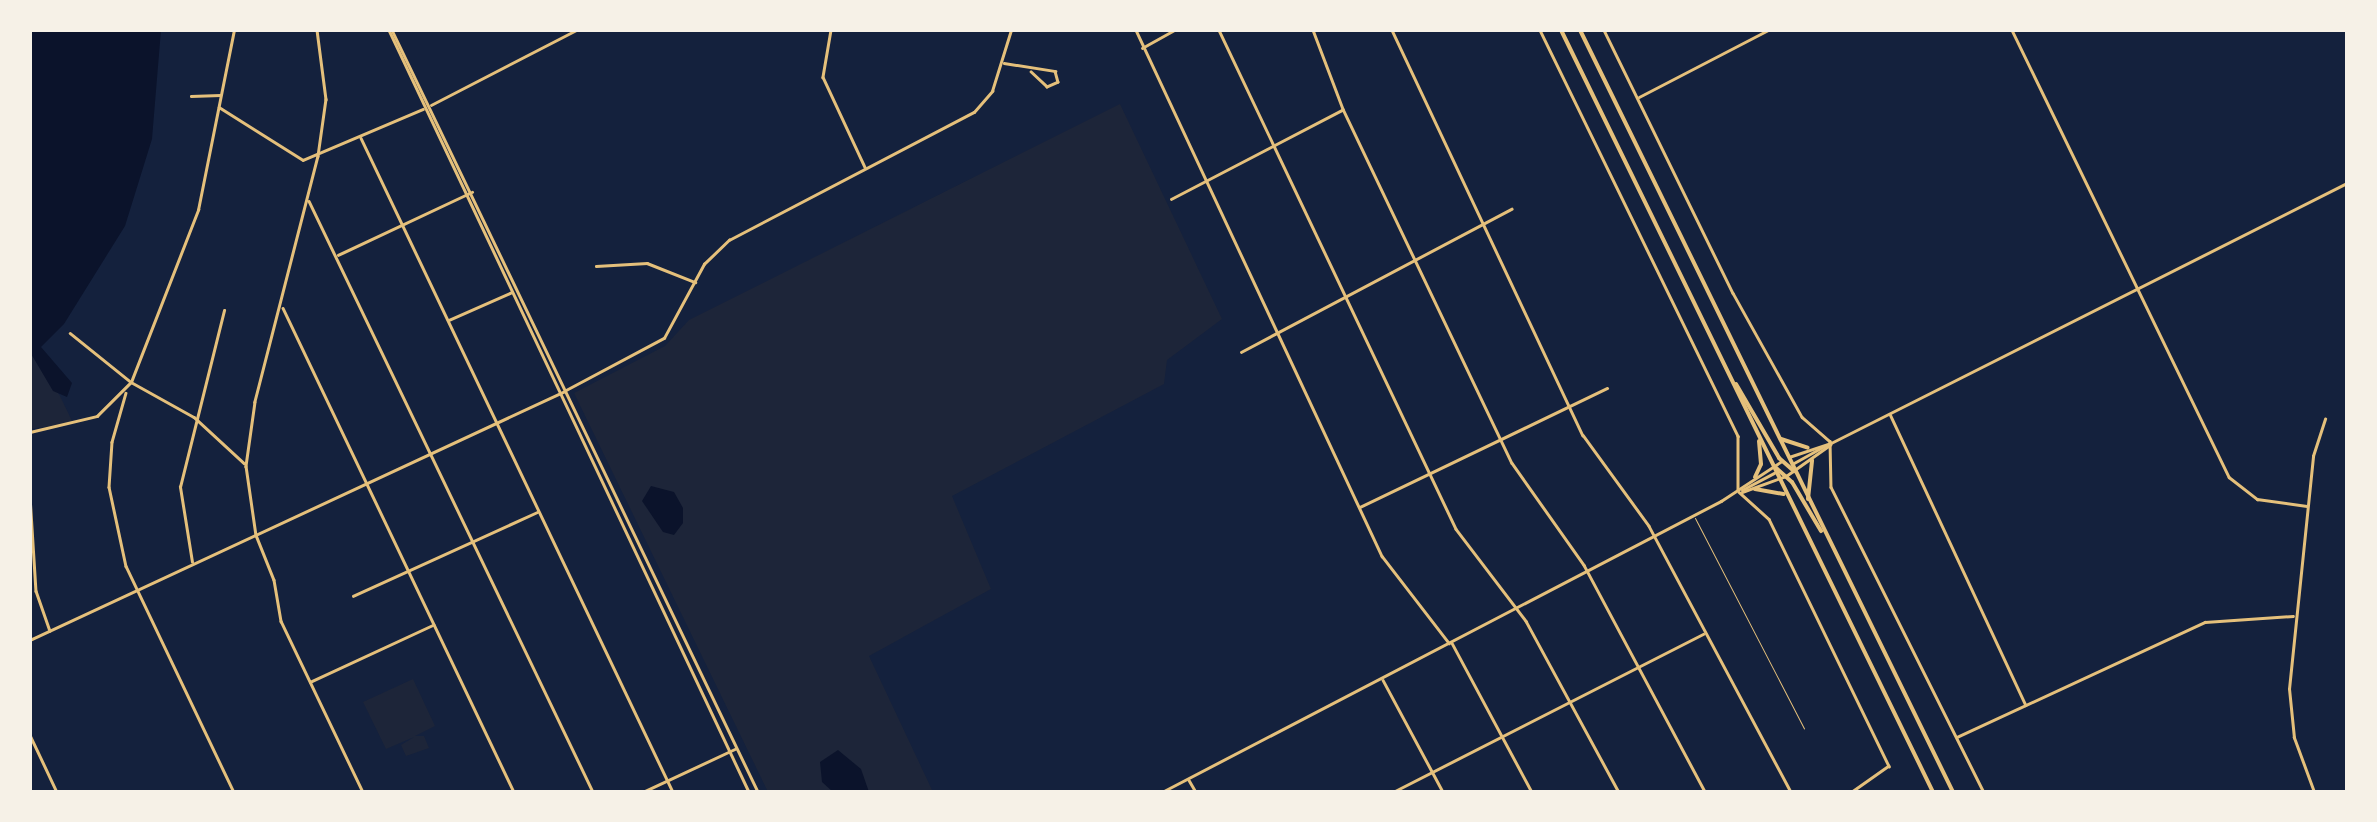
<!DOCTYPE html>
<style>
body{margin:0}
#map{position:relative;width:2377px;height:822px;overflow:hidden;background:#14213d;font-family:Roboto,sans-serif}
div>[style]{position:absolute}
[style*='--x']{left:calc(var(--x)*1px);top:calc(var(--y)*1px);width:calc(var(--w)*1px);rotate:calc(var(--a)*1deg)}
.green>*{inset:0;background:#1d2539}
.water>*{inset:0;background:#0b132b}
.service>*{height:1px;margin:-0.5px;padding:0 0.5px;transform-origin:0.5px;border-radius:0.5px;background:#e5c07b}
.minor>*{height:2.5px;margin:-1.25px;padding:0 1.25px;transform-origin:1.25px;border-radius:1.25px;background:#e5c07b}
.tertiary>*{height:2.5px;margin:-1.25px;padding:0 1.25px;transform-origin:1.25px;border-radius:1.25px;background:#e5c07b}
.primary>*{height:4px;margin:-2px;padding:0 2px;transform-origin:2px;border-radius:2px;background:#e5c07b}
span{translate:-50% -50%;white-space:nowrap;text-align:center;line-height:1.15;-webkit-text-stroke:8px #f6f1e7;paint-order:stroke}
.frame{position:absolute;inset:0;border:32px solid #f6f1e7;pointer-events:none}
</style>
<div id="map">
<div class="green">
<div style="clip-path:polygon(1120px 104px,1222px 319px,1167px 360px,1164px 384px,952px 496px,991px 589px,869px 656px,933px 792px,768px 792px,574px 393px,665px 346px,689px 320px)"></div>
<div style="clip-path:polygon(30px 352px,60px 396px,73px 423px,30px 429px)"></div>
<div style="clip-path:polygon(413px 679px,435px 726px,415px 736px,424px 736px,429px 748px,406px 756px,401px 745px,414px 737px,386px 749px,363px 702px)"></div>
</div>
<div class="water">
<div style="clip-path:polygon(30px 30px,161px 30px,152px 139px,125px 226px,64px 324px,41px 347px,72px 383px,67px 397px,53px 391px,30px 352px)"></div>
<div style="clip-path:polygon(651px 486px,674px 492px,683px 508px,683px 523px,674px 535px,663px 532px,642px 501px)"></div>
<div style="clip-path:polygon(838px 750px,861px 769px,869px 792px,833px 792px,822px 782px,820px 762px)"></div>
</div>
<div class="service">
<div style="--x:1695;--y:518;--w:237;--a:62.6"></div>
</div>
<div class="minor">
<div style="--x:317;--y:30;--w:70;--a:82.6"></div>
<div style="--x:326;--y:99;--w:58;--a:98"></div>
<div style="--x:318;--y:156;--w:254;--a:104.4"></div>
<div style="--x:255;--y:402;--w:65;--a:98"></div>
<div style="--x:246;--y:466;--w:70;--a:81.8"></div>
<div style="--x:256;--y:535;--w:48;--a:68.2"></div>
<div style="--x:274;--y:580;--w:42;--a:80.3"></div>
<div style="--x:281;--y:621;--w:190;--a:64.4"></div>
<div style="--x:831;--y:30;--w:48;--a:99.7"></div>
<div style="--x:823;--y:77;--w:99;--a:65"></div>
<div style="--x:854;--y:30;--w:54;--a:0"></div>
<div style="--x:1136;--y:30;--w:581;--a:64.94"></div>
<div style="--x:1382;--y:556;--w:110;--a:52.4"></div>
<div style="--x:1219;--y:30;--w:552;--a:64.59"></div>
<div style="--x:1456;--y:529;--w:116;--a:52.7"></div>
<div style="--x:1526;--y:621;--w:195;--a:61.5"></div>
<div style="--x:1313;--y:30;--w:85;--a:69.2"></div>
<div style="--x:1343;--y:109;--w:392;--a:64.5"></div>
<div style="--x:1512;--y:463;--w:125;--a:54.8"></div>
<div style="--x:1584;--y:565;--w:257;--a:61.9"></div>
<div style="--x:1392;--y:30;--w:448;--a:64.8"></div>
<div style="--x:1583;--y:435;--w:112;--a:54"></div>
<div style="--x:1649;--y:526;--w:302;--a:61.9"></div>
<div style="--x:2012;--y:30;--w:497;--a:64.1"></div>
<div style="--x:2229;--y:477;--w:36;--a:38"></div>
<div style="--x:2257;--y:499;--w:50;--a:8"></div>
<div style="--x:1142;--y:48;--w:38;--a:-29"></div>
<div style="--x:1004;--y:63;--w:52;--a:8.9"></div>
<div style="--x:1055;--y:71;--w:11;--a:75"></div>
<div style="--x:1058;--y:82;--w:12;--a:156"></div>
<div style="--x:1047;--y:87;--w:22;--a:-137"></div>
<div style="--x:191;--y:96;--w:29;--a:-2"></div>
<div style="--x:1639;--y:97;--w:145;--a:-27.4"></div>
<div style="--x:431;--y:105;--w:163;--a:-27.3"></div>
<div style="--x:219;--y:107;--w:99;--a:32.2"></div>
<div style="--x:303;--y:160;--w:130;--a:-23"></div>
<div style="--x:361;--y:138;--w:725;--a:64.5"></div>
<div style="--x:1171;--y:199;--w:193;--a:-27.5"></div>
<div style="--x:309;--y:201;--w:656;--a:64.33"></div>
<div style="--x:338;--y:255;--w:148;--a:-25.2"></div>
<div style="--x:596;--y:266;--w:51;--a:-3.4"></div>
<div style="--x:647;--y:263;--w:52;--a:21.6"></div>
<div style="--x:283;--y:308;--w:536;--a:64.49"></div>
<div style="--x:449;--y:320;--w:67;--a:-23.9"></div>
<div style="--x:70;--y:333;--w:78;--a:38.8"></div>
<div style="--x:131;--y:382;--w:72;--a:29.1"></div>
<div style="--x:194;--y:417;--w:68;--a:42.6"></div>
<div style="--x:1241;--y:352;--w:306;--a:-27.9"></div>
<div style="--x:566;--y:390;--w:111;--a:-28"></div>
<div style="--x:664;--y:338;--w:84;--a:-61.6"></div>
<div style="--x:704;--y:264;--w:35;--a:-44"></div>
<div style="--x:729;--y:240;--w:276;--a:-27.6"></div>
<div style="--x:974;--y:112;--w:28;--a:-49"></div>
<div style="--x:992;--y:91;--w:64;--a:-72.7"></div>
<div style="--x:126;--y:393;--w:51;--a:105.9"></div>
<div style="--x:112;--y:442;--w:45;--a:93.8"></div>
<div style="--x:109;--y:487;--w:81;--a:77.9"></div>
<div style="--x:126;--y:566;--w:250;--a:64.5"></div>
<div style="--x:1890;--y:414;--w:321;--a:65"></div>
<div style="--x:30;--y:432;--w:69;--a:-13.4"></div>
<div style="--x:97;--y:416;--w:48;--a:-45"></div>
<div style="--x:131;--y:382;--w:185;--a:-68.7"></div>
<div style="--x:198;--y:210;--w:184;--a:-78.7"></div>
<div style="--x:1739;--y:492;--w:40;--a:42"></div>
<div style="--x:1769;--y:519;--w:275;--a:64.1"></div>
<div style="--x:1889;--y:766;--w:45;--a:144.9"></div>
<div style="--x:30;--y:496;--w:95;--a:86.4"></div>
<div style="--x:36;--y:591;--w:42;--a:70.7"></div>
<div style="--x:1360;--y:507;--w:274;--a:-25.7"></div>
<div style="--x:192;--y:562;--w:76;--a:-99.1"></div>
<div style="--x:180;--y:487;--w:182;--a:-76"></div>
<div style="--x:353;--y:596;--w:202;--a:-24.5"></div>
<div style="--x:1452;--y:643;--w:169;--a:61.8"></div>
<div style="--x:1383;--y:680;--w:127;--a:61.8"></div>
<div style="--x:310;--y:682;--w:136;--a:-24.9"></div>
<div style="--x:30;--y:735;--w:63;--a:64.7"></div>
<div style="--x:1957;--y:737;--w:273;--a:-24.9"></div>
<div style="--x:2205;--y:622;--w:88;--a:-3.9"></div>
<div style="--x:1189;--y:780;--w:14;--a:60"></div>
<div style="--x:643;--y:792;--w:102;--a:-25.1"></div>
<div style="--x:1393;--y:792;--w:348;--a:-27"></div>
<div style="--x:2314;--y:792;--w:58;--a:-110.3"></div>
<div style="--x:2294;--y:738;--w:49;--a:-95.8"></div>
<div style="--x:2289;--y:689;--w:234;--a:-84.1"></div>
<div style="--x:2313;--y:456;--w:39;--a:-72"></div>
</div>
<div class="tertiary">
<div style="--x:389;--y:30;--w:843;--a:64.71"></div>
<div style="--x:392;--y:30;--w:845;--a:64.34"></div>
<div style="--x:1540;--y:30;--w:452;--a:64"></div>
<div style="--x:1738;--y:436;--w:53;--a:90"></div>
<div style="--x:1604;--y:30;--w:293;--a:63.9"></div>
<div style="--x:1733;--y:293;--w:142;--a:60.9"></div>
<div style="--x:1802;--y:417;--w:37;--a:41"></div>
<div style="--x:1830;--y:441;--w:46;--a:88.8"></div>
<div style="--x:1831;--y:487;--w:341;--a:63.4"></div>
<div style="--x:1789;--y:457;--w:44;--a:-18.4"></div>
<div style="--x:1831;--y:443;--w:578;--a:-26.74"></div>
<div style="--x:1794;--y:463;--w:37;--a:-29"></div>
<div style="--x:1742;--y:490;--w:36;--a:-28"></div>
<div style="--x:1742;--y:492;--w:47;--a:-20"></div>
<div style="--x:1786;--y:476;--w:54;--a:-35.2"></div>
<div style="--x:30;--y:640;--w:590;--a:-24.96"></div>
<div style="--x:1162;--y:792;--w:630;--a:-27.5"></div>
<div style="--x:1721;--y:501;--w:73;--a:-33.3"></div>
</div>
<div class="primary">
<div style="--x:1561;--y:30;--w:848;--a:63.98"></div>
<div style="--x:1580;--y:30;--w:848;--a:63.92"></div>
<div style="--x:1736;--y:384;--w:86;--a:59.8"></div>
<div style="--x:1779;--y:458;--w:20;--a:41"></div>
<div style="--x:1781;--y:439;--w:28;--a:18"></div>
<div style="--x:1774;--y:466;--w:24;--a:42"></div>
<div style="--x:1792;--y:482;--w:57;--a:59.4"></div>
<div style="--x:1755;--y:477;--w:14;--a:-65"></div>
<div style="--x:1761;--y:464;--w:23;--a:-95"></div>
<div style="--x:1755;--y:489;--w:29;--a:10"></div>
<div style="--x:1808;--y:499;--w:39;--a:-84"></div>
</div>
<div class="frame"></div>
</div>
